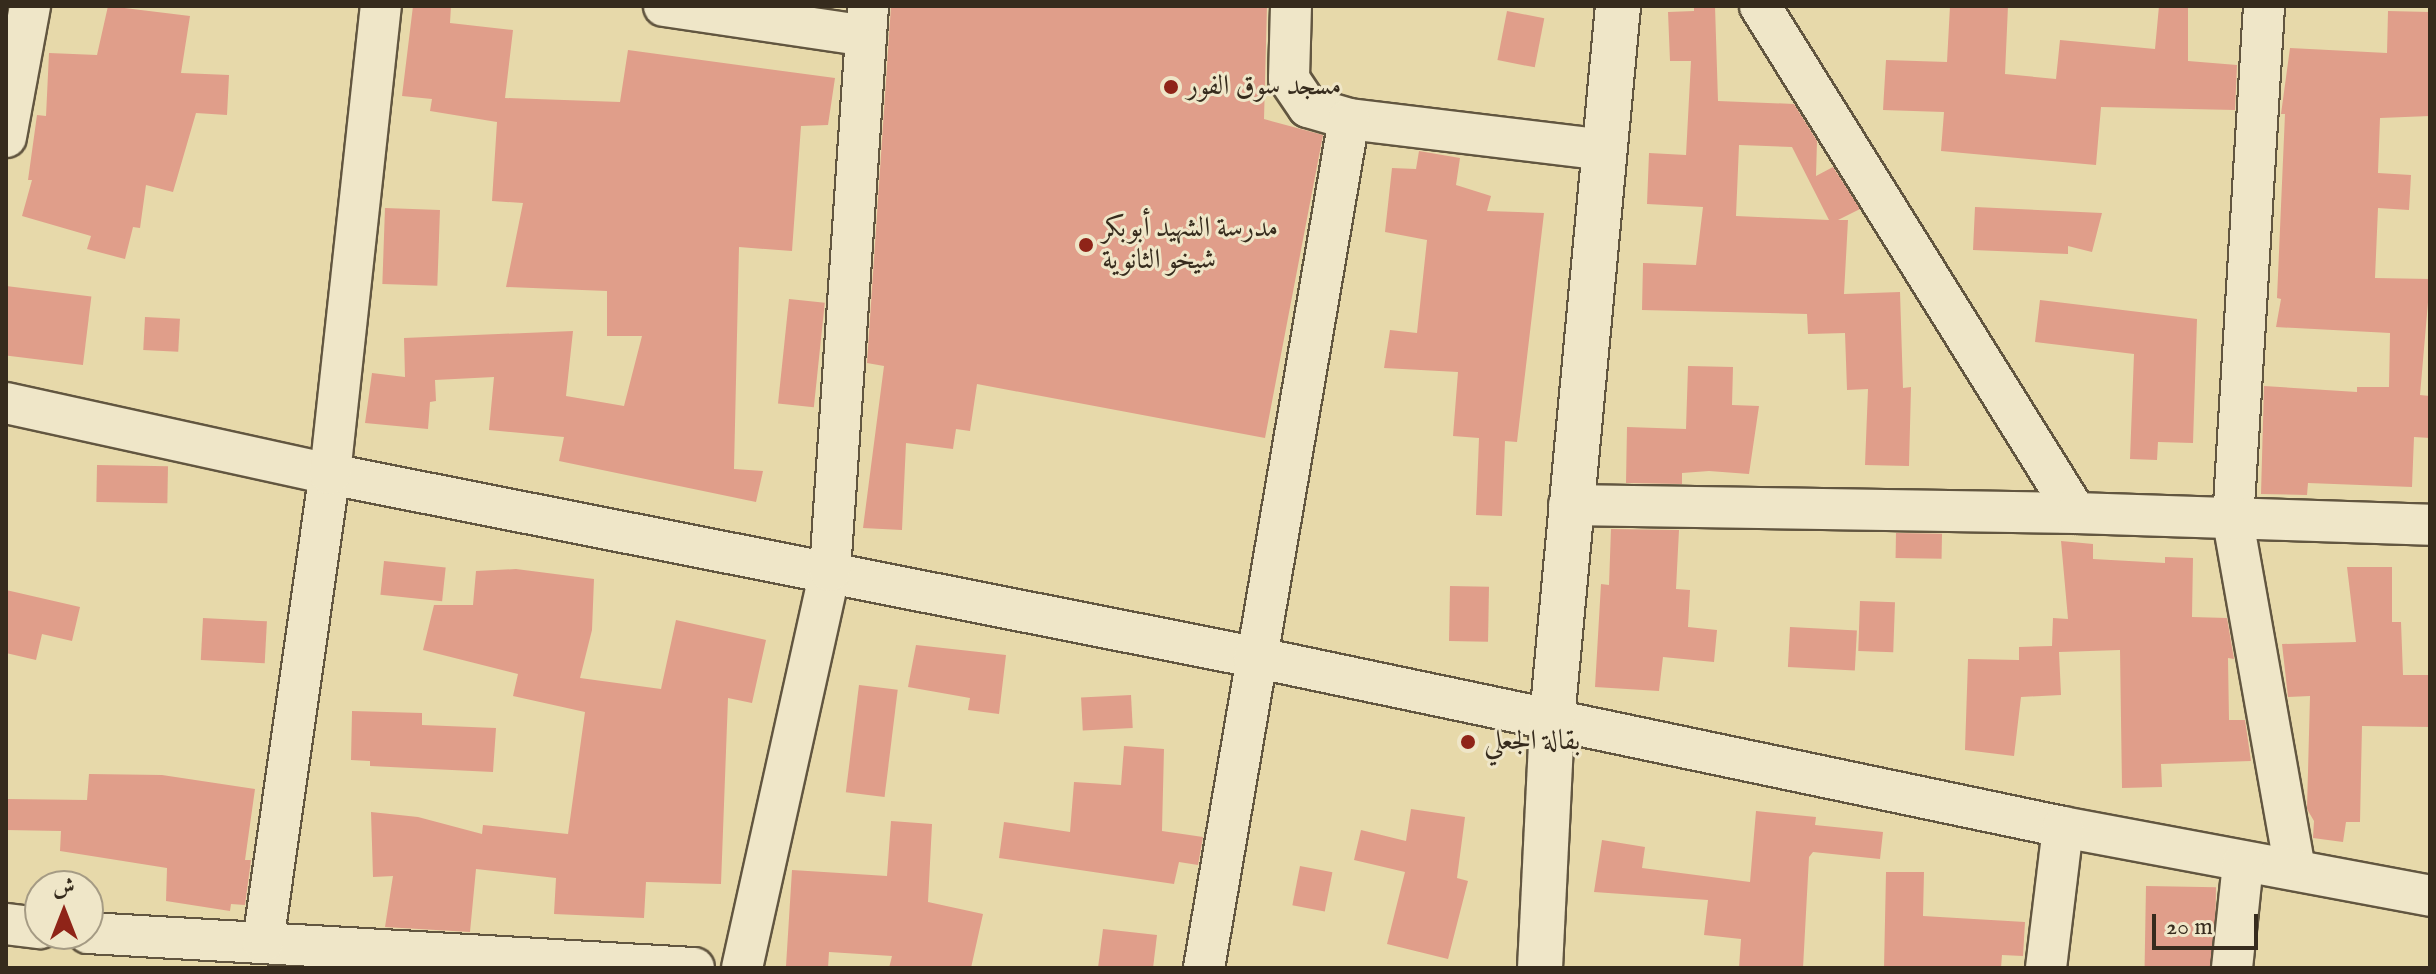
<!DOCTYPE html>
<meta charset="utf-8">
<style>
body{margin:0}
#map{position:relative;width:2436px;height:974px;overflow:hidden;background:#e7d9aa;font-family:"IM FELL English",Amiri,serif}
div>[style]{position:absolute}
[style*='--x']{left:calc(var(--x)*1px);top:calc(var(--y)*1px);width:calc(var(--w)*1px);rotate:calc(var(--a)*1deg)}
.building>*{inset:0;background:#e09e8a;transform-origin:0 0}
.roads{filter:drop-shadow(2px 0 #625640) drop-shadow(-2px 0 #625640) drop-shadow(0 2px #625640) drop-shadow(0 -2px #625640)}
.minor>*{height:40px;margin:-20px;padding:0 20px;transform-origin:20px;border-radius:20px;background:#efe6c8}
.tertiary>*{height:44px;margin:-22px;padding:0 22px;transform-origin:22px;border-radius:22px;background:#efe6c8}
.dots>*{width:22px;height:22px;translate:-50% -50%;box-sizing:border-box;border:4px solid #efe6c8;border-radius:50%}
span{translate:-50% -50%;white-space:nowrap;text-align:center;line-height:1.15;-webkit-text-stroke:6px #efe6c8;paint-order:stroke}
.poi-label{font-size:28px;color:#362b1d}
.left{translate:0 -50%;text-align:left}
.frame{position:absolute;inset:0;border:8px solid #362b1d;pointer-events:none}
.north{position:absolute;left:24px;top:870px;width:80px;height:80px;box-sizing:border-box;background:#efe6c8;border:2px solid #a59b84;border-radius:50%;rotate:0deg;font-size:22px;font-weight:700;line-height:32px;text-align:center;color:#362b1d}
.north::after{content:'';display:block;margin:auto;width:28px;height:36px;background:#8f2418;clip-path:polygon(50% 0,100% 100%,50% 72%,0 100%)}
.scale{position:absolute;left:2152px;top:914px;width:106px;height:36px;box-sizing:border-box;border:4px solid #362b1d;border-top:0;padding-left:10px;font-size:24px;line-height:28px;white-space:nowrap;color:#362b1d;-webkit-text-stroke:6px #efe6c8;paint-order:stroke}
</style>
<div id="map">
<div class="building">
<div style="clip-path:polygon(108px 6px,190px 16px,181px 73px,229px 75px,227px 115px,196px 113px,173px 192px,146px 185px,140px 228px,133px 227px,125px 259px,87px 249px,91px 236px,22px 216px,32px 180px,28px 180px,37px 115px,46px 116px,49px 53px,97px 55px)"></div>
<div style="clip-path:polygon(413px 6px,451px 6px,450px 23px,513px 30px,505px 98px,620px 102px,628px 50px,835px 78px,828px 125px,801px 126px,792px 251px,739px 247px,734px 469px,763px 471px,756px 502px,559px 461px,564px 437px,489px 430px,494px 377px,435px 380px,436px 401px,430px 402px,428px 429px,365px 423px,372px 373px,405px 377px,404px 338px,573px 331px,566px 396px,624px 406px,642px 336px,607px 336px,607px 291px,506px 287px,523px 203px,492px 201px,497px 122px,430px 111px,432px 99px,402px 96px)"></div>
<div style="clip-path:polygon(891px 6px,1267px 6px,1264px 119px,1323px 135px,1265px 438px,977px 384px,970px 431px,956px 429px,953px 449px,906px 443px,902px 530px,863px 528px,884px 366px,867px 363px)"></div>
<div style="clip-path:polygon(evenodd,1694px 6px,1715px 6px,1718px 101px,1794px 104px,1817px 141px,1816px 176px,1833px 167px,1860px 209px,1838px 220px,1848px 220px,1844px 294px,1900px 292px,1903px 388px,1911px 387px,1909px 466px,1865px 465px,1868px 389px,1847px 390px,1845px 333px,1808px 334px,1807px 314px,1642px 310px,1643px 263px,1696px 265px,1703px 207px,1647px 204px,1649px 153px,1686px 155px,1691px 61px,1670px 61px,1668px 12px,1694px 11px,1694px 6px,1739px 145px,1792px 147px,1829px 220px,1736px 216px,1739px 145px)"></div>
<div style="clip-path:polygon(1950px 6px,2008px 6px,2005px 74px,2056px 79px,2060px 40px,2155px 49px,2159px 6px,2188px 6px,2188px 61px,2237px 65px,2235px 110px,2101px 107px,2096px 165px,1941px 151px,1944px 112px,1883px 110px,1886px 60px,1947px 62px)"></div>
<div style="left:1507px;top:11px;width:38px;height:50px;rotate:11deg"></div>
<div style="clip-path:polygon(2388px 11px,2430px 12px,2430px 116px,2380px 118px,2378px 173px,2411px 175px,2409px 210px,2378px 208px,2375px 278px,2430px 279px,2420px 395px,2430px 396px,2430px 438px,2414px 437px,2412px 487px,2308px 483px,2307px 495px,2261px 494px,2264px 386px,2357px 392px,2357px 387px,2389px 387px,2390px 333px,2276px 327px,2281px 299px,2277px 298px,2285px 114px,2281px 114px,2290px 48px,2387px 53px)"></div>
<div style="clip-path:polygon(1419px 151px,1460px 158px,1456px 185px,1491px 196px,1487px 211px,1544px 213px,1517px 442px,1505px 441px,1502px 516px,1476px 515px,1479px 438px,1453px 436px,1458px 372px,1384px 368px,1390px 330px,1417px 333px,1427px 240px,1385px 232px,1392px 168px,1416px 169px)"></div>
<div style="clip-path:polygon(1975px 207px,2102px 213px,2092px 252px,2068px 246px,2068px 254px,1973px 250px)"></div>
<div style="left:385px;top:208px;width:55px;height:76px;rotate:2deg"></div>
<div style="left:6px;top:286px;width:86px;height:69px;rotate:7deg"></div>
<div style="left:789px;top:299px;width:36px;height:105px;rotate:6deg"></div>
<div style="clip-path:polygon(2040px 300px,2197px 319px,2193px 443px,2158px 442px,2157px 460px,2130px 459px,2134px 354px,2035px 342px)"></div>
<div style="left:145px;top:317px;width:35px;height:33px;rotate:3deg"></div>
<div style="clip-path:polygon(1688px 366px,1733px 367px,1732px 405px,1759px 406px,1749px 474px,1709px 471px,1682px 473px,1682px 484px,1626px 483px,1627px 427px,1686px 429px)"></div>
<div style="left:97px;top:465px;width:71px;height:37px;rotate:1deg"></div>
<div style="clip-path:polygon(1611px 529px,1679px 530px,1676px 589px,1690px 590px,1688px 627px,1717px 630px,1714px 662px,1663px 657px,1659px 691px,1595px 687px,1601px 584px,1609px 585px)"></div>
<div style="left:1896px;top:533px;width:46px;height:25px;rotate:1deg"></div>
<div style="clip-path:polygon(2061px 541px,2093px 544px,2093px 559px,2165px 563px,2165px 557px,2193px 558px,2192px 617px,2227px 618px,2234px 659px,2228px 658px,2229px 720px,2245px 720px,2251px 761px,2161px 764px,2162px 787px,2122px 788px,2120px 650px,2059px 652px,2061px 695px,2021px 697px,2014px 756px,1965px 750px,1968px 659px,2019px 660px,2019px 647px,2052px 646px,2053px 618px,2068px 619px)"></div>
<div style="left:384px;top:561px;width:62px;height:34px;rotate:6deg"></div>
<div style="clip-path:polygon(2347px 567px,2392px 567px,2392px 622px,2401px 622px,2403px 675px,2430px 675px,2430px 727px,2362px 726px,2360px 822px,2346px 822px,2343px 842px,2313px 838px,2314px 821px,2307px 809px,2310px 696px,2288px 697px,2282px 644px,2356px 642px)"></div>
<div style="clip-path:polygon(516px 569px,594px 579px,592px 630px,580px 678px,661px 689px,676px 620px,766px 640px,752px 703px,728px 698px,721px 884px,646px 882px,644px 918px,554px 914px,556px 878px,476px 869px,470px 932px,385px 927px,393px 876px,373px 877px,371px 812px,418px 817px,482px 834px,483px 825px,568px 834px,585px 712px,513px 696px,518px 674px,423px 650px,434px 605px,473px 605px,476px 571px)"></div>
<div style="left:1450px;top:586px;width:39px;height:55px;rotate:1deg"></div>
<div style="clip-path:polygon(6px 590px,80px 607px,72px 641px,42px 634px,36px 660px,6px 653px)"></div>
<div style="left:1860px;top:601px;width:35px;height:50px;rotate:2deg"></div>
<div style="left:203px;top:618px;width:64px;height:42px;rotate:3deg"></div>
<div style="left:1790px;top:627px;width:67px;height:40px;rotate:3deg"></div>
<div style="clip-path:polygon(916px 645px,1006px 655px,999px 714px,968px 710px,970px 698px,908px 687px)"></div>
<div style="left:859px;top:685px;width:39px;height:108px;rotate:7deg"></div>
<div style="left:1131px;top:695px;width:33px;height:50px;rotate:87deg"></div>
<div style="clip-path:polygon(352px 711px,422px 713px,422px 725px,496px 728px,493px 772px,370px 766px,370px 761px,351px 760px)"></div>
<div style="clip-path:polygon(1124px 746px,1164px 749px,1162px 831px,1203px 837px,1198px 865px,1179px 862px,1174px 884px,999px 858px,1004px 822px,1070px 832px,1074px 782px,1121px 785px)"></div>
<div style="clip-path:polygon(89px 774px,162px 775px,255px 789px,245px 860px,251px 860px,245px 905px,231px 904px,230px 911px,166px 901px,167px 868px,60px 851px,61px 831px,6px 830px,7px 799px,87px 800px)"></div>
<div style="clip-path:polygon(1411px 809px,1465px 817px,1457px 878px,1468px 881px,1448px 959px,1387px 944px,1405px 872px,1354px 860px,1361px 830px,1406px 841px)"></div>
<div style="clip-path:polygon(1756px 811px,1816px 817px,1815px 825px,1883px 832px,1880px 859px,1813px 852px,1809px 857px,1803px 968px,1739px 968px,1741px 939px,1704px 935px,1708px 900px,1594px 892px,1602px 840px,1645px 847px,1642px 868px,1750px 882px)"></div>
<div style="clip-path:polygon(891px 821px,932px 824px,928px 902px,983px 914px,971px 968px,889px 968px,892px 956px,829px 952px,828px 968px,786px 966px,792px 870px,887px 876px)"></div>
<div style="left:1300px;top:866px;width:33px;height:40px;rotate:11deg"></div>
<div style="clip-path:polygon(1886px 872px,1924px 872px,1923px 916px,2025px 922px,2023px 956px,2002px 955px,2001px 968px,1884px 968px)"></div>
<div style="left:2146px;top:886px;width:70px;height:82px;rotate:1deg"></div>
<div style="clip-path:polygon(1103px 929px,1157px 935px,1153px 968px,1098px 968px)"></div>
</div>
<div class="roads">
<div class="minor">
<div style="--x:664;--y:6;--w:204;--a:8.4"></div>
<div style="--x:1291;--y:6;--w:73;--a:91.6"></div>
<div style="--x:1289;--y:79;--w:34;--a:56"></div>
<div style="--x:1308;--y:107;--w:43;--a:16.3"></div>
<div style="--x:1349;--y:119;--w:258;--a:6.9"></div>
<div style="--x:1760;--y:6;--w:597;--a:58.07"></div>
<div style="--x:2264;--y:6;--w:516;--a:93.44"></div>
<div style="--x:2233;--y:521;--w:354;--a:79.9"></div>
<div style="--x:6;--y:137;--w:133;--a:-79.6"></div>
<div style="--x:6;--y:403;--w:332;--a:12.4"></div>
<div style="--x:330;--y:474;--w:942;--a:11.2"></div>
<div style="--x:1254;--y:657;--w:827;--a:11.87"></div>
<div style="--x:2063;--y:827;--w:373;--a:10.6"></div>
<div style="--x:1569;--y:505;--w:507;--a:0.9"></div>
<div style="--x:2076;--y:513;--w:354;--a:1.9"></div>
<div style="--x:6;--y:924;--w:34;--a:7"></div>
<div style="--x:88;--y:933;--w:607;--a:3.31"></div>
<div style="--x:263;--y:942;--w:473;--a:-81.9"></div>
<div style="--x:330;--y:474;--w:471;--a:-83.8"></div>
<div style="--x:742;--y:968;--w:407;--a:-77.5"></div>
<div style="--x:830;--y:571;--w:566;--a:-86.15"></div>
<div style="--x:1204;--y:968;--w:861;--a:-80.31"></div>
<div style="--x:2046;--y:968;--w:142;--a:-83.1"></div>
<div style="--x:2232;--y:968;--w:106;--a:-84"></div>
</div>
<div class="tertiary">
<div style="--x:1540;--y:968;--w:249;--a:-87.2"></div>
<div style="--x:1552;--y:719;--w:716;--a:-84.71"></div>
</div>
</div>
<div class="dots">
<div style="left:1171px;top:87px;background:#8f2418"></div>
<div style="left:1086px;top:245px;background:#8f2418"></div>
<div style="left:1468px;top:742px;background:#8f2418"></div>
</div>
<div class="poi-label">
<span class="left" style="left:1187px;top:87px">مسجد سوق الفور</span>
<span class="left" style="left:1102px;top:245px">مدرسة الشهيد أبوبكر<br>شيخو الثانوية</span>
<span class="left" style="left:1484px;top:742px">بقالة الجعلي</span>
</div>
<div class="frame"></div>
<div class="north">ش</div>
<div class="scale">20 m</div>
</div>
